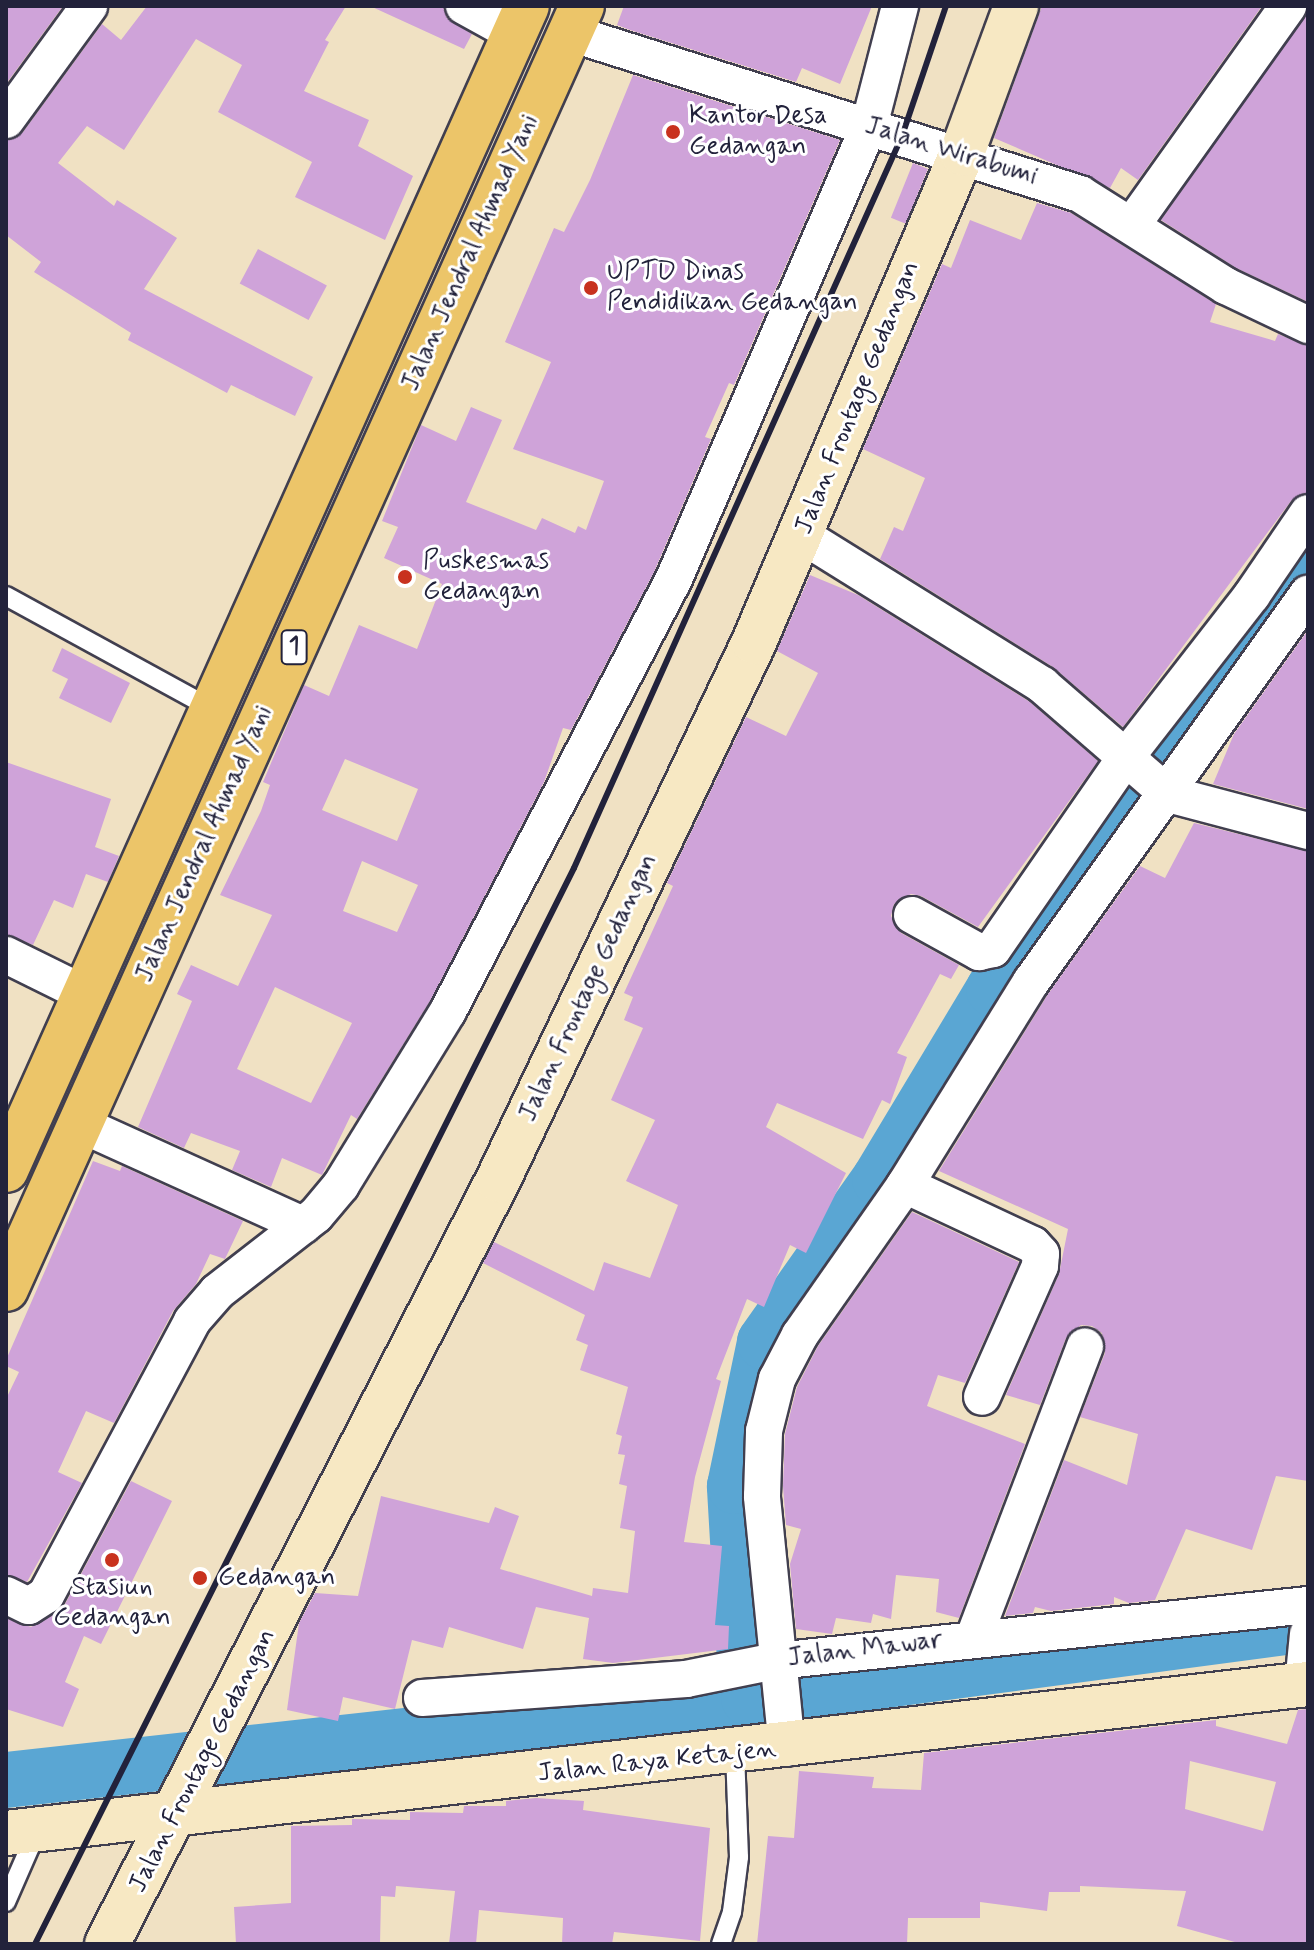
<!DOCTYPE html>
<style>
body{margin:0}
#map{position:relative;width:1314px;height:1950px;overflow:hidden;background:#f0e1c3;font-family:Mynerve,sans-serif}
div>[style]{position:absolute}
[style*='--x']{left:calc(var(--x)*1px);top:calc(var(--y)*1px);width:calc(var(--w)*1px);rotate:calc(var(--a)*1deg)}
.river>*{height:56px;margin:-28px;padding:0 28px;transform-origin:28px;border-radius:28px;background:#5aa6d3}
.building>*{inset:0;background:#cfa3d9;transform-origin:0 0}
.roads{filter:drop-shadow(2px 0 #413f4f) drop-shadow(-2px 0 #413f4f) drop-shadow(0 2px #413f4f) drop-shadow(0 -2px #413f4f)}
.lane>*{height:18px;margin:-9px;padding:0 9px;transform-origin:9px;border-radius:9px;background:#fff}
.street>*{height:36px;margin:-18px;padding:0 18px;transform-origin:18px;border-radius:18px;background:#fff}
.secondary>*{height:44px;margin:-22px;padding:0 22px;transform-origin:22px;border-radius:22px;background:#f7e8c3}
.highway>*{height:44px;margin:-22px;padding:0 22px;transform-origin:22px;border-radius:22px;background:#ecc569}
.rail>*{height:6px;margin:-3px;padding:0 3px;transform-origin:3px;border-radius:3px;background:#22223b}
.dots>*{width:22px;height:22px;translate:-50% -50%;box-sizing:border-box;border:4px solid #fff;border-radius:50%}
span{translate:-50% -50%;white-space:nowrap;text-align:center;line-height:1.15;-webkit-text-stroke:6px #fff;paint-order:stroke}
.shield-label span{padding:2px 6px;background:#fff;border:2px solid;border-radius:6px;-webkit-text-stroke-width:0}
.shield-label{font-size:24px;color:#22223b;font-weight:700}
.poi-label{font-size:26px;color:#22223b}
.left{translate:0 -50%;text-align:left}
.street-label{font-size:26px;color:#22223b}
.frame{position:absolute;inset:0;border:8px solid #22223b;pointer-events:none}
</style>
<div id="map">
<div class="river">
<div style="--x:745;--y:1662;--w:176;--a:-93.3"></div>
<div style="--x:735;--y:1486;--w:147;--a:-78.2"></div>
<div style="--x:765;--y:1342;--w:199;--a:-54.8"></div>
<div style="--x:880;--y:1179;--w:222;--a:-59"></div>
<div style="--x:994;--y:989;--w:538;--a:-54.3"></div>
<div style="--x:6;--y:1780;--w:748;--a:-6.3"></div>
<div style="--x:749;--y:1698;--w:564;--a:-7.54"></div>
</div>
<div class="building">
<div style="clip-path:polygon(6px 6px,63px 6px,6px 84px)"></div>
<div style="clip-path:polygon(147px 6px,346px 6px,325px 40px,329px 42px,304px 91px,369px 120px,358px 146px,413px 176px,385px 240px,295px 197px,312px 162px,218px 112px,242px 65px,196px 39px,124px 150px,87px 126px,58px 163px,114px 206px,117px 200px,177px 238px,144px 289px,313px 377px,295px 416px,231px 385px,227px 393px,128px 340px,131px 333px,34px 272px,41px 262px,6px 235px,6px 141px,23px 132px,102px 24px,121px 40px)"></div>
<div style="clip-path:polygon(370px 6px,443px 6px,447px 18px,472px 34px,464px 49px)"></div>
<div style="clip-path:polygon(624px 6px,872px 6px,840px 84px,802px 68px,796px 82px,630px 30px,617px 25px)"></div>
<div style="clip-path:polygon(1042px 6px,1262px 6px,1138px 180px,1121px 168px,1110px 188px,994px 138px)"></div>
<div style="clip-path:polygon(1308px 11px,1308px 302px,1236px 268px,1161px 220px)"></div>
<div style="clip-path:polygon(evenodd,633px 75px,840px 140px,734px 385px,729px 383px,705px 437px,711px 439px,654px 572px,571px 730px,563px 728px,544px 782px,430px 1001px,357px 1119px,351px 1115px,322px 1175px,282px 1158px,271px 1187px,232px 1170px,240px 1151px,191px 1133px,184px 1148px,138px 1127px,192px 1001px,177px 994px,191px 965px,238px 986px,272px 915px,220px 895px,261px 811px,270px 785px,263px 782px,304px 685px,329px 696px,359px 625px,417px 649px,442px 584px,384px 558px,398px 527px,382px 521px,421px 425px,456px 441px,471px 407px,502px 420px,466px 502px,536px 530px,542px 518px,575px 533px,578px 526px,586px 530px,604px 481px,513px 449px,551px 362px,505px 342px,554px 228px,564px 232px,590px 180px,633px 75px,345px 759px,418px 789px,397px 841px,322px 810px,345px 759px,633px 75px,362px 861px,418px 885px,397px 932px,343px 911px,362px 861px,633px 75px,275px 987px,352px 1023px,311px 1103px,237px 1069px,275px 987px)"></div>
<div style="left:913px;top:163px;width:16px;height:59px;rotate:22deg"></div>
<div style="clip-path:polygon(1037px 203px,1071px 213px,1216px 304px,1210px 322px,1275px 341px,1278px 334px,1308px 346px,1308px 492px,1291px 501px,1123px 727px,1053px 667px,880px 559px,894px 527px,903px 531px,925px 478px,863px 449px,942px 264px,951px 268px,970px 220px,1021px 240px)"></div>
<div style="left:258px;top:249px;width:78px;height:39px;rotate:28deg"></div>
<div style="clip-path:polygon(810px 575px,858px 595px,1030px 702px,1098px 761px,978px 927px,921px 896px,911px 894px,894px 904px,891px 916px,901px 933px,959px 965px,951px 979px,940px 974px,897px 1053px,907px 1057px,890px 1104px,882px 1100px,863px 1139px,777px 1103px,766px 1127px,846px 1173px,806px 1253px,790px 1245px,764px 1307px,747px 1299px,716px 1379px,721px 1381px,695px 1477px,684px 1542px,722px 1546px,715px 1625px,729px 1626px,728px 1649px,613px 1663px,583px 1659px,589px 1618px,536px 1607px,523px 1649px,449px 1627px,443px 1648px,412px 1640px,395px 1709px,343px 1697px,338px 1721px,287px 1710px,299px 1623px,315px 1593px,358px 1596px,381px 1496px,489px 1523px,495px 1507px,519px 1516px,500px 1569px,592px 1596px,593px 1588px,628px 1593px,635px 1531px,620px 1528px,627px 1486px,619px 1484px,625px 1455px,618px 1454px,622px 1436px,616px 1434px,628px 1387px,580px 1370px,588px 1345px,576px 1340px,585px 1315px,483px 1263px,494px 1242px,594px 1291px,604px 1262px,650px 1278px,678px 1205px,626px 1181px,655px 1120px,611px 1100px,643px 1028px,624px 1020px,633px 997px,624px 993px,673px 886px,667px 883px,746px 717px,786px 736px,818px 673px,777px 651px)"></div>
<div style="clip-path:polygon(1308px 630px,1308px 809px,1213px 784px,1234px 734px)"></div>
<div style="clip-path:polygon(62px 648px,130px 683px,111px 723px,59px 698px,68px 679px,52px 671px)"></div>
<div style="clip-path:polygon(6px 762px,111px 799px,95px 847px,119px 856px,108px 882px,86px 874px,73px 908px,54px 900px,33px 945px,6px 934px)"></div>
<div style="clip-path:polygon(1194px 823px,1308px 851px,1308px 1481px,1276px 1476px,1252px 1550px,1186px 1529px,1155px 1600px,1129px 1603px,1114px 1597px,1114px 1604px,1051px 1611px,1035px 1607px,1033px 1613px,1005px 1616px,1064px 1460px,1127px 1485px,1138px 1434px,1080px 1417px,1105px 1353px,1102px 1333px,1092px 1326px,1081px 1325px,1066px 1338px,1040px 1405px,1006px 1395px,1059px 1274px,1068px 1229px,939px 1171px,1048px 994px,1140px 866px,1165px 878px)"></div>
<div style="clip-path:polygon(93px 1161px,120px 1171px,122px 1166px,243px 1221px,225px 1259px,210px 1254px,196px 1284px,173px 1311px,114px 1423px,86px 1411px,58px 1472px,82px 1483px,27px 1582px,6px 1574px,6px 1399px,19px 1372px,6px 1366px,6px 1360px)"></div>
<div style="clip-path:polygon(912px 1212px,1019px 1262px,965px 1383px,938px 1375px,927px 1406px,1025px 1444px,959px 1618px,936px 1612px,939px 1579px,896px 1575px,891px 1619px,873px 1614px,871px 1623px,836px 1618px,832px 1634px,796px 1629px,790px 1564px,801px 1529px,786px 1525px,783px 1486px,785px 1434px,797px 1387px,818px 1346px)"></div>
<div style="clip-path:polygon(131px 1481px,172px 1501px,101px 1644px,84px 1636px,65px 1682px,79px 1689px,63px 1727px,6px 1709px,6px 1618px,31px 1627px,64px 1606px)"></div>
<div style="clip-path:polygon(evenodd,1308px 1709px,1308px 1944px,1242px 1944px,1177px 1926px,1186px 1891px,1080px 1886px,1080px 1892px,1049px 1892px,1047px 1911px,980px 1902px,980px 1918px,908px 1918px,907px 1944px,757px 1944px,768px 1836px,794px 1838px,799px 1771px,874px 1777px,872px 1788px,921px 1790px,924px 1753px,1216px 1720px,1216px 1726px,1287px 1744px,1298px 1710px,1308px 1709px,1190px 1761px,1276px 1782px,1263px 1831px,1185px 1809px,1190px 1761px)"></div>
<div style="clip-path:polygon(536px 1798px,584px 1801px,583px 1810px,710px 1828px,700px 1941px,614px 1932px,612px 1944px,562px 1944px,563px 1918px,479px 1910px,476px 1944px,449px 1944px,455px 1891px,396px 1886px,395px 1897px,381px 1896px,380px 1944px,236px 1944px,234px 1907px,291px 1903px,291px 1826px,352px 1825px,352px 1819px,410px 1820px,410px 1812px,463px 1813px,464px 1806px,506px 1806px,506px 1801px)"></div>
</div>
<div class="roads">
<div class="lane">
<div style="--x:6;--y:596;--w:235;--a:28.7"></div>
<div style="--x:6;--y:1902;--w:77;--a:-66.4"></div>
<div style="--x:721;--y:1944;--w:34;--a:-71"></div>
<div style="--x:732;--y:1912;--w:55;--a:-82.7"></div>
<div style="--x:739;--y:1857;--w:104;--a:-92.2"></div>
</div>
<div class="street">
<div style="--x:464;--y:6;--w:58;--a:28.8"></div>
<div style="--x:570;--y:33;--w:535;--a:17.52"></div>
<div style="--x:1080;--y:194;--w:173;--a:32.2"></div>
<div style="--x:1226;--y:286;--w:91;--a:25.4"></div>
<div style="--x:6;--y:120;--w:141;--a:-53.9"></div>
<div style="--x:1132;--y:225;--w:269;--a:-54.5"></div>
<div style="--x:803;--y:536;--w:282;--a:31.9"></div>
<div style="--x:1042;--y:685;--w:167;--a:40.9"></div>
<div style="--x:1168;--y:794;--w:145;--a:14.8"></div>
<div style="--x:912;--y:915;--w:77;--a:28.9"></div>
<div style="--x:979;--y:952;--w:14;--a:-12"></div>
<div style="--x:993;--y:949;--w:234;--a:-55.3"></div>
<div style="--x:1126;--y:757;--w:205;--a:-52.1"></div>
<div style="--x:1252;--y:595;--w:99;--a:-55.7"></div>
<div style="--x:6;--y:955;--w:88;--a:26.3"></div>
<div style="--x:80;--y:1124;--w:245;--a:24.4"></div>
<div style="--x:905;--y:1185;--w:141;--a:25.1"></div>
<div style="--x:1033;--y:1245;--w:12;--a:48"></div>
<div style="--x:1041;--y:1254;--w:12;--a:95"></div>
<div style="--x:1040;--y:1266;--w:143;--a:113.9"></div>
<div style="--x:6;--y:1595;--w:25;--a:26"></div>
<div style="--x:29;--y:1606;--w:20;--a:-33"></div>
<div style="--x:46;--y:1595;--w:310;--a:-61.9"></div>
<div style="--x:192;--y:1321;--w:38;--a:-49"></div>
<div style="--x:217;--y:1292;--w:125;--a:-37.9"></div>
<div style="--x:316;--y:1215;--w:39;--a:-50"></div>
<div style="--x:341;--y:1185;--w:204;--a:-58.4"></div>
<div style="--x:448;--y:1011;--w:485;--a:-62.4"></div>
<div style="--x:673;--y:581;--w:495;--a:-66.7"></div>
<div style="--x:869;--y:126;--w:124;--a:-75.5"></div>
<div style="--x:974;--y:1637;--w:311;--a:-69.1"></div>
<div style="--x:1303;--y:1685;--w:51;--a:-84.4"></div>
<div style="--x:422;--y:1698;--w:265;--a:-4.1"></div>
<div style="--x:686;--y:1679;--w:92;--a:-11.3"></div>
<div style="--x:776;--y:1661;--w:535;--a:-6.01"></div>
<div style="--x:787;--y:1748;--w:253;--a:-95.7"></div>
<div style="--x:762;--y:1496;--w:65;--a:-88.2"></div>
<div style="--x:764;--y:1431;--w:54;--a:-76"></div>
<div style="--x:777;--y:1379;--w:50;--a:-62.4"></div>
<div style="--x:800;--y:1335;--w:183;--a:-55"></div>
<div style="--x:905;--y:1185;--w:239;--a:-58.2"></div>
<div style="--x:1031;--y:982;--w:477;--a:-54.5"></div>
</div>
<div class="secondary">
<div style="--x:6;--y:1833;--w:1310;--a:-6.53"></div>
<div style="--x:107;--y:1944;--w:858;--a:-62.9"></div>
<div style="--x:498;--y:1180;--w:596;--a:-64.55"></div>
<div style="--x:754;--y:642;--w:531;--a:-66.96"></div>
<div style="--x:962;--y:153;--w:157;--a:-69.8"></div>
</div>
<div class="highway">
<div style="--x:6;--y:1170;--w:1275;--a:-65.89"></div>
<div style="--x:6;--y:1289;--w:1406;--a:-65.82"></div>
</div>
</div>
<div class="rail">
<div style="--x:35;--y:1944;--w:1203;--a:-63.39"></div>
<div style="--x:574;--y:868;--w:802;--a:-65.86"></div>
<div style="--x:902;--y:136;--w:137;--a:-71.3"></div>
</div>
<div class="dots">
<div style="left:673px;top:132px;background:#c8321e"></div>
<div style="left:591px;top:288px;background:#c8321e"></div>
<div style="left:405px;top:577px;background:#c8321e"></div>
<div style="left:112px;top:1560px;background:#c8321e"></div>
<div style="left:200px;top:1578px;background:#c8321e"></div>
</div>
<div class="shield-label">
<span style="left:294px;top:647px">1</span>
</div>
<div class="poi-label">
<span class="left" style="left:689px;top:132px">Kantor Desa<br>Gedangan</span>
<span class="left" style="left:607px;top:288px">UPTD Dinas<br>Pendidikan Gedangan</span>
<span class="left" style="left:423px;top:577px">Puskesmas<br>Gedangan</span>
<span class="left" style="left:218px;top:1578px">Gedangan</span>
<span style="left:112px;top:1603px">Stasiun<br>Gedangan</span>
</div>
<div class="street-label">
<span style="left:951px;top:152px;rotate:17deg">Jalan Wirabumi</span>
<span style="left:471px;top:253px;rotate:-66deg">Jalan Jendral Ahmad Yani</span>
<span style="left:858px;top:398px;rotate:-68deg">Jalan Frontage Gedangan</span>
<span style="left:205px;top:844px;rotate:-66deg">Jalan Jendral Ahmad Yani</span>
<span style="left:589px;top:988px;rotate:-65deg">Jalan Frontage Gedangan</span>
<span style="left:865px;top:1650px;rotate:-7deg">Jalan Mawar</span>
<span style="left:203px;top:1761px;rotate:-63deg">Jalan Frontage Gedangan</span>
<span style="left:657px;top:1762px;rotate:-6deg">Jalan Raya Ketajen</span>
</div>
<div class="frame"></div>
</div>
